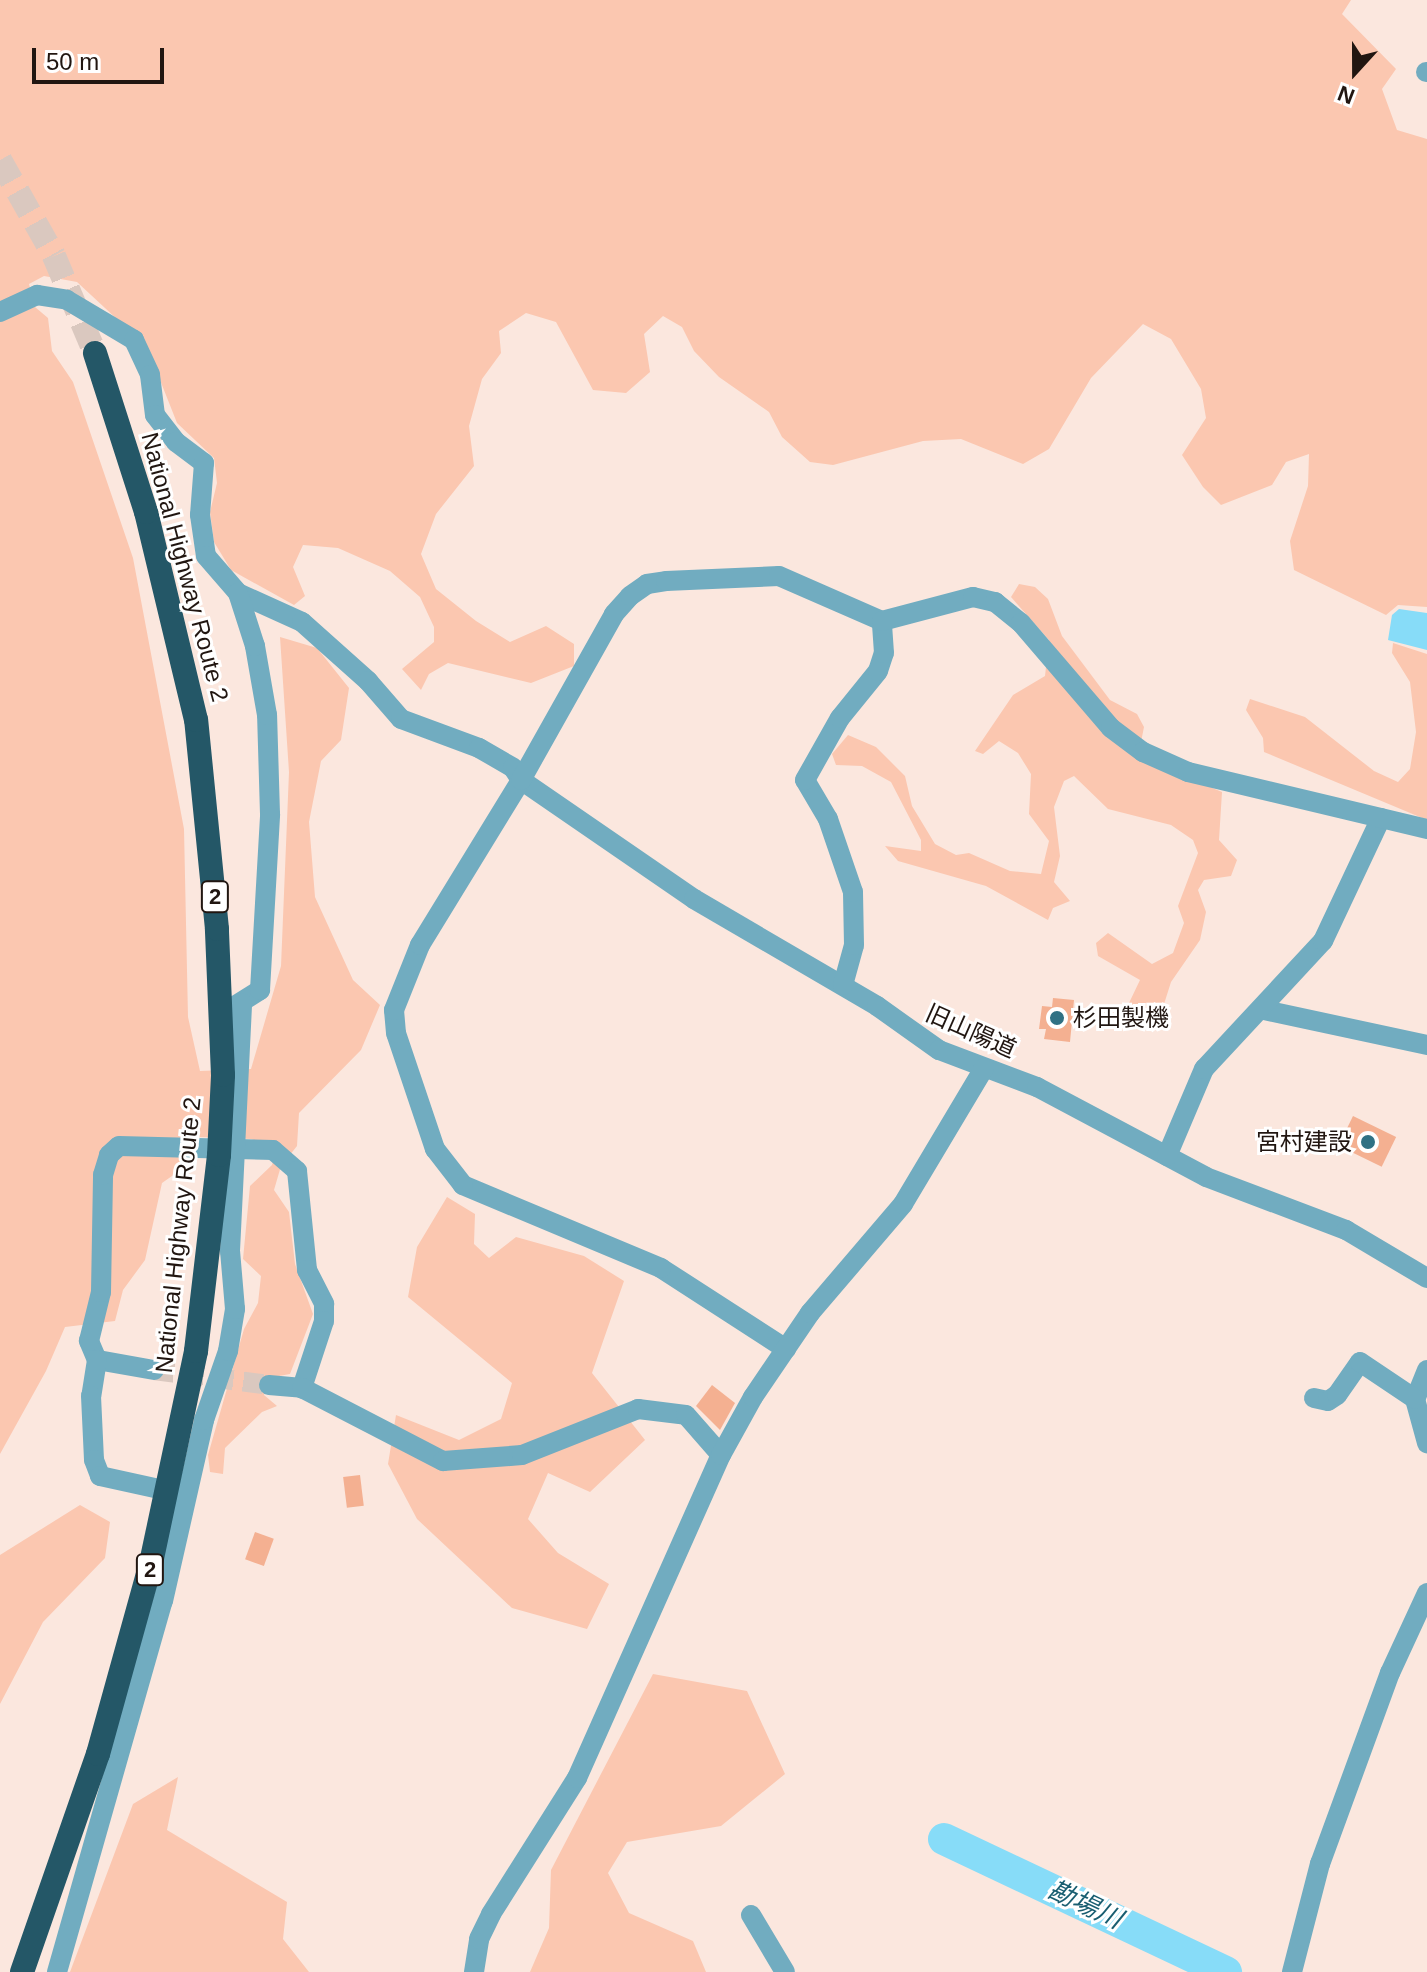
<!DOCTYPE html>
<meta charset="utf-8">
<style>
body{margin:0}
#map{position:relative;width:1427px;height:1972px;overflow:hidden;background:#fbe7de;font-family:Arial,"Noto Sans JP",sans-serif}
div>[style]{position:absolute}
[style*='--x']{left:calc(var(--x)*1px);top:calc(var(--y)*1px);width:calc(var(--w)*1px);rotate:calc(var(--a)*1deg)}
.green>*{inset:0;background:#fbc7b0}
.water>*{inset:0;background:#87dcf8}
.river>*{height:32px;margin:-16px;padding:0 16px;transform-origin:16px;border-radius:16px;background:#87dcf8}
.building>*{inset:0;background:#f4b091;transform-origin:0 0}
.minor-tunnel>*{height:20px;margin-top:-10px;transform-origin:0;background:repeating-linear-gradient(90deg,#dac8bf 0 20px,transparent 0 30px)}
.highway-tunnel>*{height:24px;margin-top:-12px;transform-origin:0;background:repeating-linear-gradient(90deg,#dac8bf 0 24px,transparent 0 36px)}
.minor>*{height:20px;margin:-10px;padding:0 10px;transform-origin:10px;border-radius:10px;background:#71acc0}
.highway>*{height:24px;margin:-12px;padding:0 12px;transform-origin:12px;border-radius:12px;background:#245767}
.dots>*{width:22px;height:22px;translate:-50% -50%;box-sizing:border-box;border:4px solid #fff;border-radius:50%}
span{translate:-50% -50%;white-space:nowrap;text-align:center;line-height:1.15;-webkit-text-stroke:6px #fff;paint-order:stroke}
.shield-label span{padding:2px 6px;background:#fff;border:2px solid;border-radius:6px;-webkit-text-stroke-width:0}
.shield-label{font-size:22px;color:#211611;font-weight:700}
.street-label{font-size:24px;color:#211611}
.poi-label{font-size:24px;color:#211611}
.left{translate:0 -50%;text-align:left}
.right{translate:-100% -50%;text-align:right}
.water-label{font-size:26px;color:#195e71;font-style:italic}
.north{position:absolute;left:1315px;top:32px;width:80px;height:80px;-webkit-text-stroke:6px #fff;paint-order:stroke;rotate:201deg;font-size:22px;font-weight:700;line-height:32px;text-align:center;color:#211611}
.north::after{content:'';display:block;margin:auto;width:28px;height:36px;background:#211611;clip-path:polygon(50% 0,100% 100%,50% 72%,0 100%)}
.scale{position:absolute;left:32px;top:48px;width:132px;height:36px;box-sizing:border-box;border:4px solid #211611;border-top:0;padding-left:10px;font-size:24px;line-height:28px;white-space:nowrap;color:#211611;-webkit-text-stroke:6px #fff;paint-order:stroke}
</style>
<div id="map">
<div class="green">
<div style="clip-path:polygon(0 0,1351px 0,1342px 14px,1396px 69px,1382px 89px,1397px 130px,1427px 139px,1427px 607px,1398px 605px,1386px 615px,1294px 570px,1290px 541px,1308px 486px,1309px 454px,1286px 462px,1272px 485px,1221px 505px,1203px 487px,1182px 455px,1206px 418px,1201px 389px,1171px 339px,1143px 324px,1091px 378px,1049px 449px,1023px 464px,961px 439px,923px 441px,833px 465px,810px 462px,782px 437px,769px 412px,719px 377px,694px 351px,682px 327px,663px 316px,644px 334px,650px 372px,626px 393px,593px 390px,556px 322px,526px 313px,499px 331px,501px 353px,482px 379px,469px 426px,474px 466px,436px 514px,421px 554px,436px 589px,476px 621px,510px 642px,546px 626px,574px 644px,574px 666px,531px 683px,448px 663px,429px 674px,421px 690px,402px 669px,434px 642px,434px 627px,420px 597px,390px 571px,338px 548px,303px 545px,293px 567px,305px 596px,294px 605px,231px 570px,214px 542px,210px 512px,217px 483px,214px 458px,177px 423px,147px 347px,77px 282px,44px 276px,29px 284px,35px 307px,48px 318px,52px 351px,73px 382px,133px 558px,184px 829px,188px 1017px,200px 1071px,251px 1069px,281px 966px,289px 772px,280px 637px,317px 648px,349px 688px,341px 740px,321px 761px,309px 822px,315px 897px,353px 980px,380px 1005px,361px 1050px,299px 1113px,297px 1146px,281px 1166px,274px 1190px,289px 1212px,295px 1264px,313px 1314px,290px 1374px,268px 1378px,264px 1395px,277px 1406px,262px 1412px,225px 1448px,223px 1474px,210px 1472px,208px 1455px,244px 1329px,258px 1303px,261px 1276px,243px 1259px,250px 1186px,272px 1165px,277px 1148px,251px 1139px,200px 1137px,182px 1169px,162px 1183px,145px 1260px,123px 1290px,115px 1321px,65px 1327px,46px 1371px,0 1454px)"></div>
<div style="clip-path:polygon(1019px 584px,1035px 587px,1048px 599px,1062px 636px,1110px 700px,1137px 714px,1144px 727px,1138px 757px,1222px 792px,1219px 840px,1237px 860px,1231px 876px,1204px 880px,1198px 890px,1206px 912px,1200px 940px,1171px 982px,1159px 1020px,1133px 1018px,1129px 1003px,1140px 980px,1098px 956px,1096px 943px,1108px 933px,1152px 964px,1173px 953px,1184px 923px,1178px 906px,1198px 853px,1193px 840px,1171px 825px,1108px 809px,1074px 776px,1064px 781px,1054px 807px,1060px 856px,1054px 882px,1070px 901px,1053px 908px,1048px 920px,986px 886px,898px 861px,885px 846px,921px 851px,921px 840px,891px 782px,862px 766px,836px 765px,832px 754px,848px 735px,876px 747px,905px 776px,912px 806px,935px 844px,956px 855px,969px 853px,1010px 871px,1041px 874px,1049px 841px,1029px 814px,1031px 774px,1018px 753px,999px 741px,983px 754px,975px 751px,1013px 695px,1045px 676px,1049px 640px,1011px 597px)"></div>
<div style="clip-path:polygon(1393px 643px,1427px 654px,1427px 820px,1264px 752px,1263px 738px,1246px 710px,1250px 699px,1305px 717px,1374px 771px,1398px 782px,1410px 769px,1416px 732px,1410px 682px,1392px 653px)"></div>
<div style="clip-path:polygon(447px 1197px,475px 1214px,474px 1244px,489px 1258px,516px 1237px,584px 1256px,624px 1281px,592px 1373px,645px 1440px,590px 1492px,548px 1473px,528px 1519px,558px 1553px,609px 1584px,587px 1629px,512px 1608px,417px 1519px,388px 1464px,396px 1415px,459px 1440px,501px 1419px,512px 1383px,408px 1297px,417px 1247px)"></div>
<div style="clip-path:polygon(80px 1505px,110px 1522px,105px 1558px,43px 1622px,0 1704px,0 1555px)"></div>
<div style="clip-path:polygon(653px 1674px,747px 1691px,785px 1774px,721px 1826px,627px 1842px,608px 1873px,629px 1913px,693px 1941px,706px 1972px,530px 1972px,549px 1928px,551px 1870px)"></div>
<div style="clip-path:polygon(178px 1777px,167px 1830px,287px 1902px,283px 1939px,309px 1972px,70px 1972px,133px 1804px)"></div>
</div>
<div class="water">
<div style="clip-path:polygon(1399px 609px,1427px 613px,1427px 650px,1388px 640px,1392px 615px)"></div>
</div>
<div class="river">
<div style="--x:944;--y:1839;--w:312;--a:25.3"></div>
</div>
<div class="building">
<div style="clip-path:polygon(1053px 998px,1074px 1000px,1070px 1042px,1044px 1039px,1046px 1029px,1039px 1029px,1042px 1006px,1052px 1007px)"></div>
<div style="left:1353px;top:1116px;width:48px;height:33px;rotate:26deg"></div>
<div style="clip-path:polygon(712px 1385px,735px 1403px,720px 1430px,696px 1406px)"></div>
<div style="left:360px;top:1475px;width:31px;height:17px;rotate:83deg"></div>
<div style="left:255px;top:1532px;width:20px;height:29px;rotate:20deg"></div>
</div>
<div class="minor-tunnel">
<div style="--x:154;--y:1370;--w:116;--a:7.4"></div>
</div>
<div class="highway-tunnel">
<div style="--x:0;--y:160;--w:110;--a:60.6"></div>
<div style="--x:54;--y:256;--w:105;--a:67.1"></div>
</div>
<div class="minor">
<div style="--x:1426;--y:72;--w:1;--a:0"></div>
<div style="--x:0;--y:312;--w:41;--a:-24.7"></div>
<div style="--x:37;--y:295;--w:30;--a:9"></div>
<div style="--x:67;--y:300;--w:78;--a:30.8"></div>
<div style="--x:134;--y:340;--w:38;--a:65"></div>
<div style="--x:150;--y:375;--w:40;--a:82.9"></div>
<div style="--x:155;--y:415;--w:34;--a:52"></div>
<div style="--x:176;--y:442;--w:35;--a:37"></div>
<div style="--x:204;--y:463;--w:52;--a:94.4"></div>
<div style="--x:200;--y:515;--w:41;--a:81.7"></div>
<div style="--x:206;--y:556;--w:49;--a:49.1"></div>
<div style="--x:238;--y:593;--w:70;--a:24.4"></div>
<div style="--x:302;--y:622;--w:89;--a:41.8"></div>
<div style="--x:368;--y:681;--w:50;--a:49"></div>
<div style="--x:401;--y:719;--w:83;--a:20.4"></div>
<div style="--x:479;--y:748;--w:39;--a:30"></div>
<div style="--x:513;--y:768;--w:14;--a:56"></div>
<div style="--x:521;--y:780;--w:210;--a:34.5"></div>
<div style="--x:694;--y:899;--w:212;--a:30.3"></div>
<div style="--x:877;--y:1006;--w:76;--a:35.4"></div>
<div style="--x:939;--y:1050;--w:105;--a:20.7"></div>
<div style="--x:1037;--y:1087;--w:191;--a:28"></div>
<div style="--x:1206;--y:1177;--w:150;--a:20.7"></div>
<div style="--x:1346;--y:1230;--w:94;--a:30.7"></div>
<div style="--x:843;--y:985;--w:41;--a:-74.6"></div>
<div style="--x:854;--y:945;--w:53;--a:-91.1"></div>
<div style="--x:853;--y:892;--w:77;--a:-108.9"></div>
<div style="--x:828;--y:819;--w:45;--a:-120.5"></div>
<div style="--x:805;--y:780;--w:71;--a:-60.6"></div>
<div style="--x:840;--y:718;--w:60;--a:-51"></div>
<div style="--x:878;--y:671;--w:19;--a:-72"></div>
<div style="--x:884;--y:653;--w:32;--a:-94"></div>
<div style="--x:233;--y:1007;--w:32;--a:-32"></div>
<div style="--x:260;--y:990;--w:176;--a:-86.7"></div>
<div style="--x:270;--y:814;--w:99;--a:-91.7"></div>
<div style="--x:267;--y:715;--w:70;--a:-99.9"></div>
<div style="--x:255;--y:646;--w:56;--a:-107.8"></div>
<div style="--x:1264;--y:1010;--w:167;--a:12.1"></div>
<div style="--x:1167;--y:1156;--w:95;--a:-67"></div>
<div style="--x:1204;--y:1069;--w:175;--a:-47.1"></div>
<div style="--x:1323;--y:941;--w:136;--a:-64.8"></div>
<div style="--x:786;--y:1349;--w:149;--a:-147.1"></div>
<div style="--x:661;--y:1268;--w:215;--a:-157.3"></div>
<div style="--x:463;--y:1185;--w:46;--a:-127.9"></div>
<div style="--x:435;--y:1149;--w:122;--a:-108.6"></div>
<div style="--x:396;--y:1033;--w:23;--a:-95"></div>
<div style="--x:394;--y:1010;--w:70;--a:-68.2"></div>
<div style="--x:420;--y:945;--w:193;--a:-58.5"></div>
<div style="--x:521;--y:780;--w:190;--a:-60.7"></div>
<div style="--x:614;--y:614;--w:24;--a:-48"></div>
<div style="--x:630;--y:596;--w:21;--a:-35"></div>
<div style="--x:647;--y:584;--w:19;--a:-9"></div>
<div style="--x:666;--y:581;--w:113;--a:-2.5"></div>
<div style="--x:779;--y:576;--w:112;--a:23.6"></div>
<div style="--x:882;--y:621;--w:94;--a:-14.8"></div>
<div style="--x:973;--y:597;--w:23;--a:13"></div>
<div style="--x:995;--y:602;--w:33;--a:39"></div>
<div style="--x:1021;--y:623;--w:138;--a:49.4"></div>
<div style="--x:1111;--y:728;--w:40;--a:37"></div>
<div style="--x:1143;--y:752;--w:49;--a:24"></div>
<div style="--x:1188;--y:772;--w:246;--a:13.4"></div>
<div style="--x:97;--y:1360;--w:21;--a:-113"></div>
<div style="--x:89;--y:1341;--w:50;--a:-76.2"></div>
<div style="--x:101;--y:1292;--w:117;--a:-89"></div>
<div style="--x:103;--y:1175;--w:21;--a:-73"></div>
<div style="--x:109;--y:1155;--w:13;--a:-42"></div>
<div style="--x:119;--y:1146;--w:154;--a:1.5"></div>
<div style="--x:273;--y:1150;--w:32;--a:41"></div>
<div style="--x:297;--y:1171;--w:100;--a:84.2"></div>
<div style="--x:307;--y:1270;--w:38;--a:63"></div>
<div style="--x:324;--y:1304;--w:17;--a:90"></div>
<div style="--x:324;--y:1321;--w:71;--a:108.2"></div>
<div style="--x:154;--y:1370;--w:58;--a:-170"></div>
<div style="--x:97;--y:1360;--w:36;--a:99"></div>
<div style="--x:91;--y:1396;--w:64;--a:87.3"></div>
<div style="--x:94;--y:1460;--w:17;--a:69"></div>
<div style="--x:100;--y:1476;--w:70;--a:12.4"></div>
<div style="--x:1427;--y:1370;--w:31;--a:112"></div>
<div style="--x:1415;--y:1399;--w:46;--a:74.7"></div>
<div style="--x:269;--y:1385;--w:33;--a:5"></div>
<div style="--x:302;--y:1388;--w:159;--a:27.4"></div>
<div style="--x:443;--y:1461;--w:79;--a:-4.3"></div>
<div style="--x:522;--y:1455;--w:125;--a:-21.6"></div>
<div style="--x:638;--y:1409;--w:48;--a:7.1"></div>
<div style="--x:686;--y:1415;--w:53;--a:48.8"></div>
<div style="--x:1314;--y:1398;--w:14;--a:12"></div>
<div style="--x:1328;--y:1401;--w:11;--a:-34"></div>
<div style="--x:1337;--y:1395;--w:40;--a:-55.1"></div>
<div style="--x:1360;--y:1362;--w:66;--a:33.9"></div>
<div style="--x:751;--y:1915;--w:66;--a:59.2"></div>
<div style="--x:57;--y:1972;--w:386;--a:-74.1"></div>
<div style="--x:163;--y:1601;--w:186;--a:-77.2"></div>
<div style="--x:204;--y:1420;--w:73;--a:-70.8"></div>
<div style="--x:228;--y:1351;--w:43;--a:-80.5"></div>
<div style="--x:235;--y:1309;--w:58;--a:-94.9"></div>
<div style="--x:230;--y:1251;--w:248;--a:-87.2"></div>
<div style="--x:474;--y:1972;--w:33;--a:-81"></div>
<div style="--x:479;--y:1939;--w:28;--a:-64"></div>
<div style="--x:491;--y:1914;--w:161;--a:-57.7"></div>
<div style="--x:577;--y:1778;--w:354;--a:-66"></div>
<div style="--x:721;--y:1455;--w:66;--a:-61.1"></div>
<div style="--x:753;--y:1397;--w:102;--a:-55.8"></div>
<div style="--x:810;--y:1313;--w:143;--a:-49.5"></div>
<div style="--x:903;--y:1204;--w:158;--a:-59.2"></div>
<div style="--x:1292;--y:1972;--w:112;--a:-75.5"></div>
<div style="--x:1320;--y:1864;--w:203;--a:-69.9"></div>
<div style="--x:1390;--y:1673;--w:88;--a:-65.2"></div>
</div>
<div class="highway">
<div style="--x:22;--y:1972;--w:231;--a:-70.8"></div>
<div style="--x:98;--y:1754;--w:198;--a:-74.5"></div>
<div style="--x:151;--y:1563;--w:217;--a:-78"></div>
<div style="--x:196;--y:1351;--w:197;--a:-83.3"></div>
<div style="--x:219;--y:1155;--w:80;--a:-87.1"></div>
<div style="--x:223;--y:1075;--w:146;--a:-92.4"></div>
<div style="--x:217;--y:929;--w:210;--a:-95.7"></div>
<div style="--x:196;--y:720;--w:214;--a:-103.5"></div>
<div style="--x:146;--y:512;--w:167;--a:-107.8"></div>
</div>
<div class="dots">
<div style="left:1057px;top:1018px;background:#307184"></div>
<div style="left:1368px;top:1142px;background:#307184"></div>
</div>
<div class="shield-label">
<span style="left:215px;top:897px">2</span>
<span style="left:150px;top:1570px">2</span>
</div>
<div class="street-label">
<span style="left:185px;top:567px;rotate:75deg">National Highway Route 2</span>
<span style="left:971px;top:1031px;rotate:24deg">旧山陽道</span>
<span style="left:178px;top:1235px;rotate:-84deg">National Highway Route 2</span>
</div>
<div class="poi-label">
<span class="left" style="left:1073px;top:1018px">杉田製機</span>
<span class="right" style="left:1352px;top:1142px">宮村建設</span>
</div>
<div class="water-label">
<span style="left:1085px;top:1905px;rotate:25deg">勘場川</span>
</div>
<div class="north">N</div>
<div class="scale">50 m</div>
</div>
